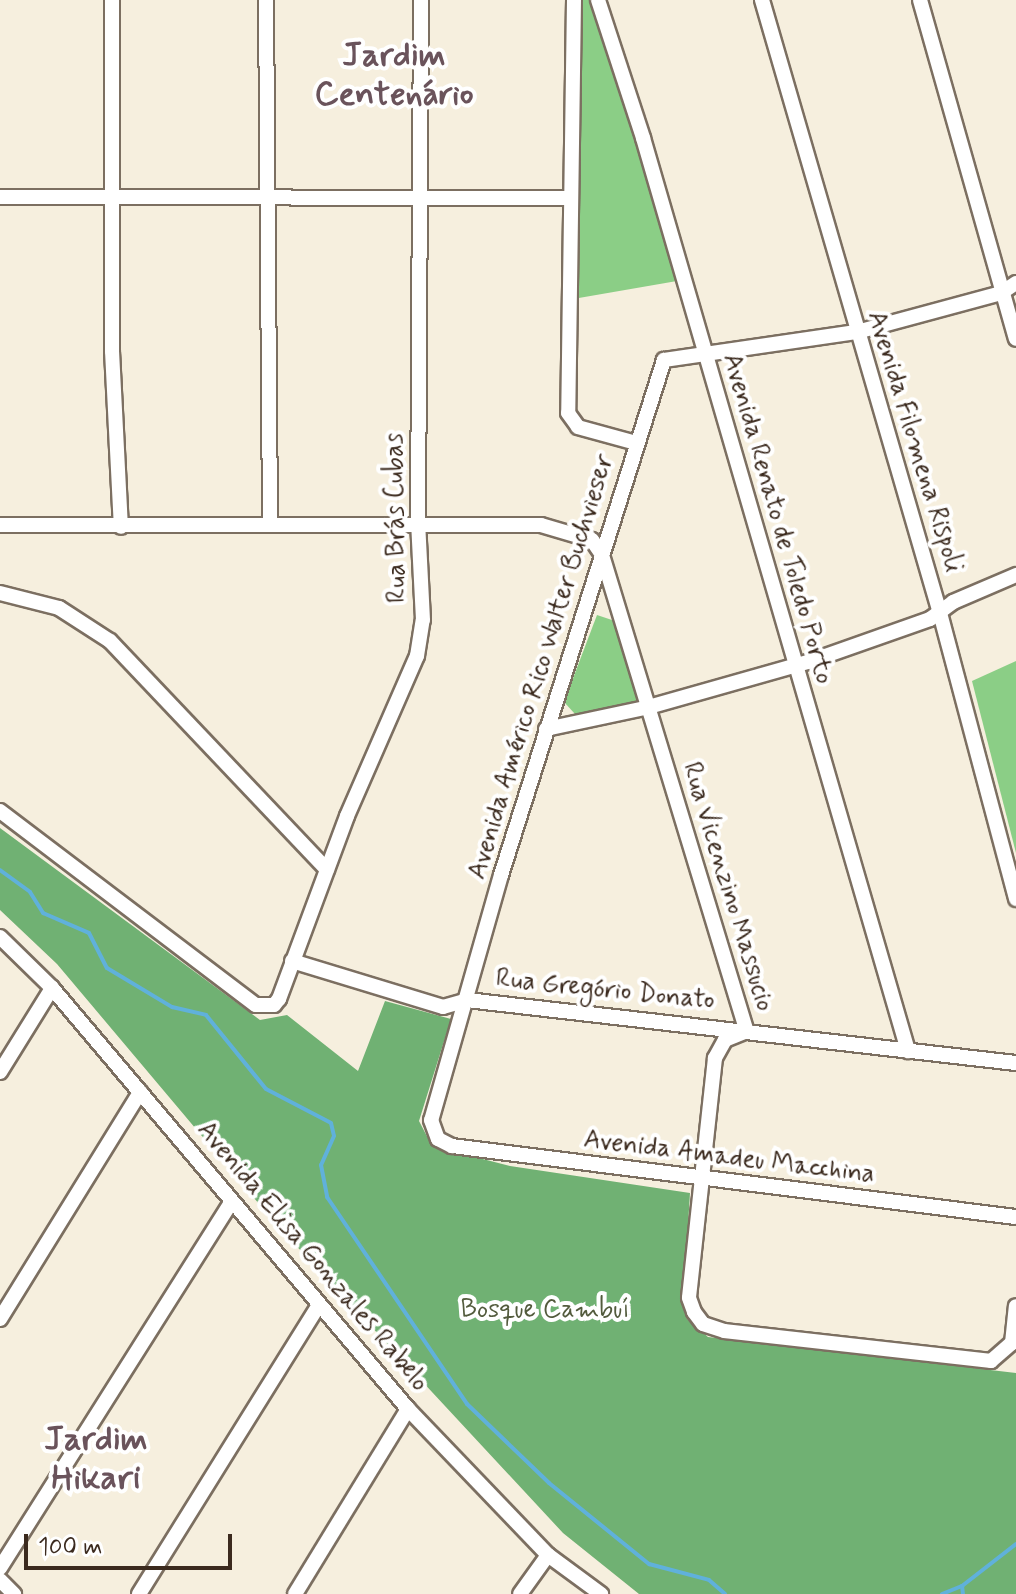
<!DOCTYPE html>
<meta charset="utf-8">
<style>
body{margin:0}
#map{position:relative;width:1016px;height:1594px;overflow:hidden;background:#f6efde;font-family:Mynerve,sans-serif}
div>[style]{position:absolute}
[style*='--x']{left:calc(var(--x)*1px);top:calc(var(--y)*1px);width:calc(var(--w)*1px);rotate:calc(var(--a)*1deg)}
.green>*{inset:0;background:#8bce86}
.forest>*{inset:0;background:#70b173}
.stream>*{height:4px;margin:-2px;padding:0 2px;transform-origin:2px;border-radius:2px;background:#60b1db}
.roads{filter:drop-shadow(2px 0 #7c6f61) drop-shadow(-2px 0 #7c6f61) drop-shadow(0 2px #7c6f61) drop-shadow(0 -2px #7c6f61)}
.minor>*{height:14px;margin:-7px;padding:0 7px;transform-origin:7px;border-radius:7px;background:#fff}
span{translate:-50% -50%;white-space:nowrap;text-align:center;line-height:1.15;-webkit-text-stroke:8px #fff;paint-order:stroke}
.street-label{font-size:26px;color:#3b2a1e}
.park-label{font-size:26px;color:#535b3d}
.district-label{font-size:34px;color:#6a535b;font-weight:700}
.scale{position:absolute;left:24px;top:1534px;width:208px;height:36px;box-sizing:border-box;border:4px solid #3b2a1e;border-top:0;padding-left:10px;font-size:24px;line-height:28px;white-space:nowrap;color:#3b2a1e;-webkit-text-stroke:6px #fff;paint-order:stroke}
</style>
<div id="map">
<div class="green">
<div style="clip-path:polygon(583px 0,593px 0,677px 281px,573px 299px)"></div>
<div style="clip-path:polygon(597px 615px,615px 621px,641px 694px,634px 705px,575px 714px,564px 702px)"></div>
<div style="clip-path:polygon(1016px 661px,1016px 853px,972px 681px)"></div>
</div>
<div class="forest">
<div style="clip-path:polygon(0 828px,260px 1020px,287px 1015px,358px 1071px,385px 1001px,451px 1019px,419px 1121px,432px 1146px,510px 1166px,690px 1193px,683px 1307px,687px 1319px,708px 1337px,1016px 1373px,1016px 1594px,639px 1594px,563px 1533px,276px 1224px,57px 964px,0 910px)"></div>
</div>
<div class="stream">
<div style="--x:0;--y:870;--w:37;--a:36"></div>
<div style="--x:30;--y:892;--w:25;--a:58"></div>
<div style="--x:43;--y:913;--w:50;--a:23.5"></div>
<div style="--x:89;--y:933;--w:39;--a:63"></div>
<div style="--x:107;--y:968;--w:76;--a:31"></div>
<div style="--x:172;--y:1007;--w:35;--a:13"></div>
<div style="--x:206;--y:1015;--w:95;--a:51"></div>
<div style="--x:266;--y:1089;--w:73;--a:27.6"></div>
<div style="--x:331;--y:1123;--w:13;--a:77"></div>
<div style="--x:334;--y:1136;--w:32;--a:114"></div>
<div style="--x:321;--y:1165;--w:33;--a:79"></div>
<div style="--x:327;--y:1197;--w:250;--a:55.9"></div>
<div style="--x:467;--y:1404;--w:114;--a:43.9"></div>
<div style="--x:549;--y:1483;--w:129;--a:39"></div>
<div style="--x:649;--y:1564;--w:62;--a:14.9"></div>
<div style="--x:709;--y:1580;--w:21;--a:41"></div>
<div style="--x:962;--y:1586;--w:68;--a:-37.9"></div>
<div style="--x:942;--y:1594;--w:22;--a:-22"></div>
<div style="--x:962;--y:1586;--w:8;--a:83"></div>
</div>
<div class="roads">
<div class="minor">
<div style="--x:112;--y:0;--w:351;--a:90"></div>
<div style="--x:112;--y:351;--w:176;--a:87.1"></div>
<div style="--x:266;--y:0;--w:522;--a:89.56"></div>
<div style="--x:574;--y:0;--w:413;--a:90.8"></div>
<div style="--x:568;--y:413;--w:17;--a:54"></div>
<div style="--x:578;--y:427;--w:60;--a:15.4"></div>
<div style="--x:598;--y:0;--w:145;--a:71.9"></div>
<div style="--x:643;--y:138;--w:951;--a:73.81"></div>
<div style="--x:762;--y:0;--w:638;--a:73.81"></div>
<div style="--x:940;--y:613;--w:296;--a:75.1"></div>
<div style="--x:920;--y:0;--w:352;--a:74.2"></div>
<div style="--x:0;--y:197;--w:571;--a:0.1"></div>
<div style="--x:1016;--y:283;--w:18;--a:146"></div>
<div style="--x:1001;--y:293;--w:150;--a:164.9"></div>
<div style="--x:856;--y:332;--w:194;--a:171.7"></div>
<div style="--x:664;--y:360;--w:540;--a:107.56"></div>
<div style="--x:501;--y:875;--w:255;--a:105.9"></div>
<div style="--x:431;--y:1120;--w:20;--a:70"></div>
<div style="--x:438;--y:1139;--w:16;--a:27"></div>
<div style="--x:452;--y:1146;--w:568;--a:7.18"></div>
<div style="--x:0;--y:525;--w:541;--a:0"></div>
<div style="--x:541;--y:525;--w:53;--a:16.4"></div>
<div style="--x:592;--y:540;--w:18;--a:56"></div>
<div style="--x:602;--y:555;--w:498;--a:73.1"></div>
<div style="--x:747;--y:1031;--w:24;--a:158"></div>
<div style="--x:725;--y:1040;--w:21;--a:119"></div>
<div style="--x:715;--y:1058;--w:241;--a:96.2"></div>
<div style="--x:689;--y:1298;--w:15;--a:70"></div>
<div style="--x:694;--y:1312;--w:15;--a:53"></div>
<div style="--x:703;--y:1324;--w:22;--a:18"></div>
<div style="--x:724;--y:1331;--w:269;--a:6.4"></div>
<div style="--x:991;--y:1361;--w:28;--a:-41"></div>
<div style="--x:1012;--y:1343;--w:37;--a:-84"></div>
<div style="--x:0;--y:593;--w:61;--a:14.3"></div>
<div style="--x:59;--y:608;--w:61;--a:32.9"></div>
<div style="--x:110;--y:641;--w:315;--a:46.5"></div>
<div style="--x:546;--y:729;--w:101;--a:-12"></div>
<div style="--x:645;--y:708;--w:169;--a:-15.8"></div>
<div style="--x:808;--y:662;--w:129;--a:-19.4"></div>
<div style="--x:930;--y:619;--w:29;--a:-36"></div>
<div style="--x:953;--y:602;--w:69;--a:-23.2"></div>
<div style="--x:0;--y:811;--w:321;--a:37.2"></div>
<div style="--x:256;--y:1005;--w:18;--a:0"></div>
<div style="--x:274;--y:1005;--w:8;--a:-50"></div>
<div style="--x:279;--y:999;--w:195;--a:-69.6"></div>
<div style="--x:347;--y:816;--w:175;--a:-66.4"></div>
<div style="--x:417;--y:656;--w:36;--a:-81"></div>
<div style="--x:423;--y:620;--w:98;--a:-92.9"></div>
<div style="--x:418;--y:522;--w:522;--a:-89.67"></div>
<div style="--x:0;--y:937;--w:73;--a:44.4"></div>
<div style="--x:52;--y:988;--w:551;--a:49.78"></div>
<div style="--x:408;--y:1409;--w:202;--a:46.2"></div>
<div style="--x:548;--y:1555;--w:66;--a:36.3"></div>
<div style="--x:292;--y:961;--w:158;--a:16.9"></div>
<div style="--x:443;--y:1007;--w:25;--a:-16"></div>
<div style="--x:467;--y:1000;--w:553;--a:6.55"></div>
<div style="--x:0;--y:1072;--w:99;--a:-58.2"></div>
<div style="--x:0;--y:1319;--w:267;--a:-58.3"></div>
<div style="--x:0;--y:1568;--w:433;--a:-57.7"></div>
<div style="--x:0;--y:1580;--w:20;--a:45"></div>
<div style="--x:139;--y:1594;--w:340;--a:-58.1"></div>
<div style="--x:295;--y:1594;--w:217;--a:-58.6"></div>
<div style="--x:520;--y:1594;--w:48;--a:-54.3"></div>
</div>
</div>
<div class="street-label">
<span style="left:914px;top:442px;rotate:73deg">Avenida Filomena Rispoli</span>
<span style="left:397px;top:518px;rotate:-91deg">Rua Brás Cubas</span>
<span style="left:777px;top:519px;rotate:74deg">Avenida Renato de Toledo Porto</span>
<span style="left:542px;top:667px;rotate:-73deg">Avenida Américo Rico Walter Buchvieser</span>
<span style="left:727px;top:887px;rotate:73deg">Rua Vicenzino Massucio</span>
<span style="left:605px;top:991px;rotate:6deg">Rua Gregório Donato</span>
<span style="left:729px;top:1158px;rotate:7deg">Avenida Amadeu Macchina</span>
<span style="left:312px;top:1257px;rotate:50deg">Avenida Elisa Gonzales Rabelo</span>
</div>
<div class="park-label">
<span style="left:545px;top:1311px">Bosque Cambuí</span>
</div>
<div class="district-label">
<span style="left:394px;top:75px">Jardim<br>Centenário</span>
<span style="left:96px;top:1459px">Jardim<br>Hikari</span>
</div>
<div class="scale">100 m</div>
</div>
